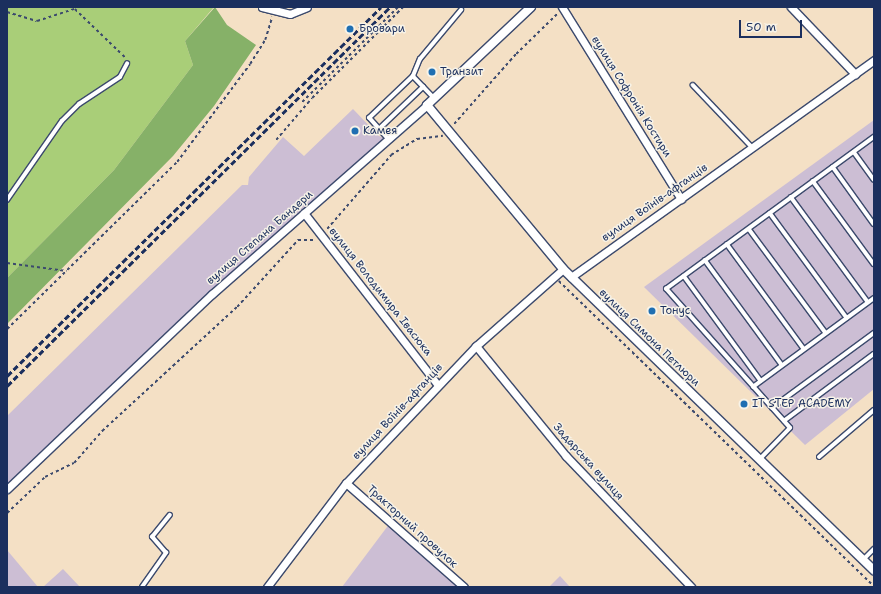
<!DOCTYPE html>
<meta charset="utf-8">
<style>
body{margin:0}
#map{position:relative;width:881px;height:594px;overflow:hidden;background:#f4e0c5;font-family:"Shantell Sans",sans-serif}
div>[style]{position:absolute}
[style*='--x']{left:calc(var(--x)*1px);top:calc(var(--y)*1px);width:calc(var(--w)*1px);rotate:calc(var(--a)*1deg)}
.industrial>*{inset:0;background:#ccbed4}
.green>*{inset:0;background:#a9ce78}
.forest>*{inset:0;background:#86b168}
.path>*{height:1.5px;margin-top:-0.75px;transform-origin:0;background:repeating-linear-gradient(90deg,#3c4a6d 0 3px,transparent 0 6px)}
.roads{filter:drop-shadow(1px 0 #3c4a6d) drop-shadow(-1px 0 #3c4a6d) drop-shadow(0 1px #3c4a6d) drop-shadow(0 -1px #3c4a6d)}
.service>*{height:3.5px;margin:-1.75px;padding:0 1.75px;transform-origin:1.75px;border-radius:1.75px;background:#fff}
.minor>*{height:7px;margin:-3.5px;padding:0 3.5px;transform-origin:3.5px;border-radius:3.5px;background:#fff}
.tertiary>*{height:8px;margin:-4px;padding:0 4px;transform-origin:4px;border-radius:4px;background:#fff}
.rail>*{height:2.5px;margin-top:-1.25px;transform-origin:0;background:repeating-linear-gradient(90deg,#1b2f5e 0 6px,transparent 0 9px)}
.dots>*{width:11px;height:11px;translate:-50% -50%;box-sizing:border-box;border:2px solid #f7f3e8;border-radius:50%}
span{translate:-50% -50%;white-space:nowrap;text-align:center;line-height:1.15;-webkit-text-stroke:3px #f7f3e8;paint-order:stroke}
.poi-label{font-size:11px;color:#1b2f5e}
.left{translate:0 -50%;text-align:left}
.street-label{font-size:11px;color:#1b2f5e}
.frame{position:absolute;inset:0;border:8px solid #1b2f5e;pointer-events:none}
.scale{position:absolute;left:739px;top:20px;width:63px;height:18px;box-sizing:border-box;border:2px solid #1b2f5e;border-top:0;padding-left:5px;font-size:12px;line-height:14px;white-space:nowrap;color:#1b2f5e;-webkit-text-stroke:3px #f7f3e8;paint-order:stroke}
</style>
<div id="map">
<div class="industrial">
<div style="clip-path:polygon(353px 109px,379px 136px,388px 140px,288px 227px,7px 489px,7px 416px,242px 185px,248px 185px,249px 177px,283px 137px,304px 156px)"></div>
<div style="clip-path:polygon(874px 120px,874px 389px,805px 445px,644px 287px)"></div>
<div style="clip-path:polygon(390px 523px,464px 587px,342px 587px)"></div>
<div style="clip-path:polygon(7px 550px,38px 587px,7px 587px)"></div>
<div style="clip-path:polygon(63px 569px,80px 587px,43px 587px)"></div>
<div style="clip-path:polygon(560px 576px,570px 587px,549px 587px)"></div>
</div>
<div class="green">
<div style="clip-path:polygon(7px 7px,214px 7px,185px 41px,193px 65px,114px 170px,7px 278px)"></div>
</div>
<div class="forest">
<div style="clip-path:polygon(215px 7px,227px 25px,256px 45px,214px 106px,173px 156px,7px 324px,7px 278px,114px 170px,193px 65px,185px 41px)"></div>
</div>
<div class="path">
<div style="--x:7;--y:12;--w:31;--a:17"></div>
<div style="--x:37;--y:21;--w:40;--a:-18"></div>
<div style="--x:75;--y:9;--w:71;--a:43.9"></div>
<div style="--x:302;--y:102;--w:135;--a:-44.7"></div>
<div style="--x:454;--y:124;--w:94;--a:-48.5"></div>
<div style="--x:516;--y:54;--w:59;--a:-44.3"></div>
<div style="--x:276;--y:140;--w:55;--a:-49.4"></div>
<div style="--x:312;--y:98;--w:129;--a:-45"></div>
<div style="--x:327;--y:229;--w:98;--a:-49.1"></div>
<div style="--x:391;--y:155;--w:31;--a:-32"></div>
<div style="--x:417;--y:139;--w:26;--a:-7"></div>
<div style="--x:7;--y:263;--w:60;--a:7.7"></div>
<div style="--x:559;--y:281;--w:438;--a:44.1"></div>
<div style="--x:7;--y:329;--w:238;--a:-44.5"></div>
<div style="--x:177;--y:162;--w:122;--a:-53.3"></div>
<div style="--x:250;--y:64;--w:28;--a:-58"></div>
<div style="--x:265;--y:40;--w:24;--a:-73"></div>
<div style="--x:7;--y:513;--w:52;--a:-43.5"></div>
<div style="--x:45;--y:477;--w:32;--a:-26"></div>
<div style="--x:74;--y:463;--w:43;--a:-48.8"></div>
<div style="--x:102;--y:431;--w:183;--a:-42.6"></div>
<div style="--x:237;--y:307;--w:91;--a:-47.7"></div>
<div style="--x:298;--y:240;--w:16;--a:0"></div>
</div>
<div class="roads">
<div class="service">
<div style="--x:413;--y:76;--w:18;--a:-68"></div>
<div style="--x:420;--y:59;--w:64;--a:-50.1"></div>
<div style="--x:693;--y:85;--w:86;--a:46.4"></div>
<div style="--x:379;--y:129;--w:61;--a:-43.7"></div>
<div style="--x:388;--y:139;--w:28;--a:-132"></div>
<div style="--x:369;--y:118;--w:61;--a:-43.7"></div>
<div style="--x:413;--y:76;--w:30;--a:46"></div>
<div style="--x:854;--y:152;--w:34;--a:54"></div>
<div style="--x:833;--y:167;--w:70;--a:54.3"></div>
<div style="--x:813;--y:181;--w:103;--a:53.7"></div>
<div style="--x:791;--y:197;--w:130;--a:53.7"></div>
<div style="--x:7;--y:200;--w:96;--a:-55.2"></div>
<div style="--x:62;--y:121;--w:24;--a:-45"></div>
<div style="--x:79;--y:104;--w:49;--a:-33.4"></div>
<div style="--x:120;--y:77;--w:15;--a:-62"></div>
<div style="--x:770;--y:213;--w:130;--a:53.7"></div>
<div style="--x:749;--y:229;--w:129;--a:53.5"></div>
<div style="--x:727;--y:244;--w:130;--a:53.7"></div>
<div style="--x:705;--y:260;--w:130;--a:53.7"></div>
<div style="--x:684;--y:276;--w:130;--a:53.7"></div>
<div style="--x:753;--y:387;--w:150;--a:-36.3"></div>
<div style="--x:772;--y:408;--w:127;--a:-36.3"></div>
<div style="--x:784;--y:421;--w:112;--a:-36.7"></div>
<div style="--x:819;--y:457;--w:72;--a:-40.5"></div>
<div style="--x:760;--y:459;--w:43;--a:-45.9"></div>
<div style="--x:790;--y:428;--w:186;--a:-131.7"></div>
<div style="--x:666;--y:289;--w:258;--a:-36.2"></div>
<div style="--x:864;--y:559;--w:14;--a:-45"></div>
<div style="--x:142;--y:587;--w:42;--a:-54.8"></div>
<div style="--x:166;--y:553;--w:21;--a:-131"></div>
<div style="--x:152;--y:537;--w:28;--a:-51"></div>
</div>
<div class="minor">
<div style="--x:262;--y:7;--w:29;--a:14"></div>
<div style="--x:290;--y:14;--w:18;--a:-22"></div>
<div style="--x:562;--y:7;--w:226;--a:58.2"></div>
<div style="--x:791;--y:7;--w:93;--a:46.3"></div>
<div style="--x:304;--y:213;--w:218;--a:52.1"></div>
<div style="--x:571;--y:277;--w:373;--a:-35.6"></div>
<div style="--x:476;--y:346;--w:142;--a:50.7"></div>
<div style="--x:566;--y:456;--w:181;--a:46.3"></div>
<div style="--x:346;--y:483;--w:157;--a:41.4"></div>
<div style="--x:7;--y:489;--w:283;--a:-43.6"></div>
<div style="--x:212;--y:294;--w:286;--a:-41.3"></div>
<div style="--x:267;--y:587;--w:131;--a:-52.8"></div>
<div style="--x:346;--y:483;--w:189;--a:-46.5"></div>
<div style="--x:476;--y:346;--w:116;--a:-41.5"></div>
</div>
<div class="tertiary">
<div style="--x:531;--y:7;--w:143;--a:136.7"></div>
<div style="--x:427;--y:105;--w:213;--a:50.3"></div>
<div style="--x:563;--y:269;--w:433;--a:44.1"></div>
</div>
</div>
<div class="rail">
<div style="--x:7;--y:376;--w:525;--a:-44.61"></div>
<div style="--x:7;--y:386;--w:539;--a:-44.7"></div>
</div>
<div class="dots">
<div style="left:350px;top:29px;background:#1f6fb2"></div>
<div style="left:432px;top:72px;background:#1f6fb2"></div>
<div style="left:355px;top:131px;background:#1f6fb2"></div>
<div style="left:652px;top:311px;background:#1f6fb2"></div>
<div style="left:744px;top:404px;background:#1f6fb2"></div>
</div>
<div class="poi-label">
<span class="left" style="left:359px;top:29px">Бровари</span>
<span class="left" style="left:440px;top:72px">Транзит</span>
<span class="left" style="left:363px;top:131px">Камея</span>
<span class="left" style="left:660px;top:311px">Тонус</span>
<span class="left" style="left:752px;top:404px">IT STEP ACADEMY</span>
</div>
<div class="street-label">
<span style="left:631px;top:97px;rotate:58deg">вулиця Софронія Костири</span>
<span style="left:655px;top:203px;rotate:-35deg">вулиця Воїнів-афганців</span>
<span style="left:260px;top:238px;rotate:-41deg">вулиця Степана Бандери</span>
<span style="left:380px;top:292px;rotate:52deg">вулиця Володимира Івасюка</span>
<span style="left:649px;top:338px;rotate:44deg">вулиця Симона Петлюри</span>
<span style="left:398px;top:412px;rotate:-47deg">вулиця Воїнів-афганців</span>
<span style="left:588px;top:462px;rotate:48deg">Задарська вулиця</span>
<span style="left:412px;top:527px;rotate:42deg">Тракторний провулок</span>
</div>
<div class="frame"></div>
<div class="scale">50 m</div>
</div>
